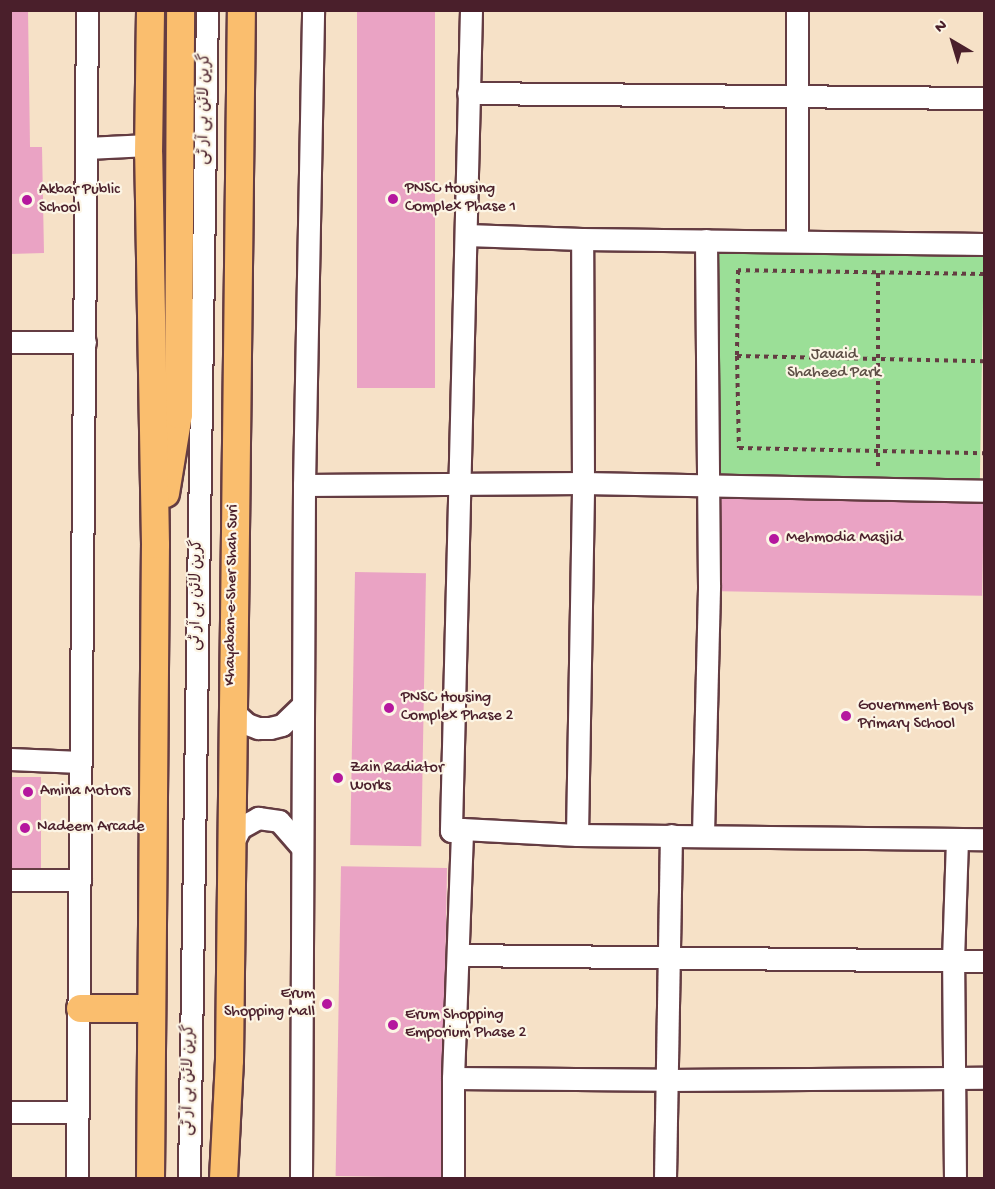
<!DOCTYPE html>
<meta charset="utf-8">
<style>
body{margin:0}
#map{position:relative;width:995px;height:1189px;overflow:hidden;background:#f6e1c7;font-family:"Gochi Hand","Playpen Sans Arabic",sans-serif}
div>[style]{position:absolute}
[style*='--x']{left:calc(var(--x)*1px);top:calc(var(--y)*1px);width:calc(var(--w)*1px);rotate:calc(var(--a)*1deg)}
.green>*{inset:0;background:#9bdf97;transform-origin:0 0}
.building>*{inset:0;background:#eaa3c4;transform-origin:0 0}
.path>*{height:4px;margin-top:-2px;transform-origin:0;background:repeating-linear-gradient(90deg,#643c42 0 4.5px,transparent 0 9px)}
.roads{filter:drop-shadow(2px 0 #643c42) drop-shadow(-2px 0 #643c42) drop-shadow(0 2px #643c42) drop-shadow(0 -2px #643c42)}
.minor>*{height:21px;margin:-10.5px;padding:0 10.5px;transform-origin:10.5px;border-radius:10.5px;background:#fff}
.major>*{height:27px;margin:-13.5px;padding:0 13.5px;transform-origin:13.5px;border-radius:13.5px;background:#fabe6e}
.dots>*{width:16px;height:16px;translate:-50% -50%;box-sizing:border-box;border:3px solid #fcf5e5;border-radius:50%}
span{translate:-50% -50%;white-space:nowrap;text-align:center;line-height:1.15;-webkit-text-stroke:4.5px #fcf5e5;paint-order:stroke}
.street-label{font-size:16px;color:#4a1f2b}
.poi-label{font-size:16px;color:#4a1f2b}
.left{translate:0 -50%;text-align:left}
.right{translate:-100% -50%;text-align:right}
.park-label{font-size:16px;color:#5e4f46}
.frame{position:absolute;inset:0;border:12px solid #4a1f2b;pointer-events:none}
.north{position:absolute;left:923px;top:12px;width:60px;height:60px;-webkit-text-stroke:4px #fcf5e5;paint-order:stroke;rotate:322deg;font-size:16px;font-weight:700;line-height:24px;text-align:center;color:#4a1f2b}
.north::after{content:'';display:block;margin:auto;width:21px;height:27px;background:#4a1f2b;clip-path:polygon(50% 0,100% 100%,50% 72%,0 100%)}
</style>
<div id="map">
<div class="green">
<div style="left:706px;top:240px;width:278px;height:245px;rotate:1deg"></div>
</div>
<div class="building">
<div style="clip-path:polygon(10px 10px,28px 10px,30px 147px,42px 147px,44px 253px,10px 254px)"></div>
<div style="left:357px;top:10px;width:78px;height:378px"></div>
<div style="left:709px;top:485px;width:275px;height:106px;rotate:1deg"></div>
<div style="left:355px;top:572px;width:71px;height:273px;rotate:1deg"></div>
<div style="left:10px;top:777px;width:31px;height:101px"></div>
<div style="left:447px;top:868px;width:310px;height:106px;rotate:91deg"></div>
</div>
<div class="path">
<div style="--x:878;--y:273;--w:197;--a:90"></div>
<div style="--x:984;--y:274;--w:246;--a:-179.1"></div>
<div style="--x:738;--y:270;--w:86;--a:90.7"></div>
<div style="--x:737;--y:356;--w:92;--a:88.8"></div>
<div style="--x:739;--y:448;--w:245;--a:1.2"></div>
<div style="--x:737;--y:356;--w:247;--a:1.2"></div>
</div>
<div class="roads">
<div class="minor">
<div style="--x:471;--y:10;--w:821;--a:91.4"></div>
<div style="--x:451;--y:831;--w:11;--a:-10"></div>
<div style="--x:462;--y:829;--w:115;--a:3"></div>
<div style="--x:577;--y:835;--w:407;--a:0.6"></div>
<div style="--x:468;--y:93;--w:516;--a:0.56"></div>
<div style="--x:87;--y:148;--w:61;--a:-2.8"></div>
<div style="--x:466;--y:235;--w:116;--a:2"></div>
<div style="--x:582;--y:239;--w:402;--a:0.7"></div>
<div style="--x:797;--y:241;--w:231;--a:-90"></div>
<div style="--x:10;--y:342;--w:75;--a:0"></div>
<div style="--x:304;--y:485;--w:279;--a:-0.4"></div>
<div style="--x:583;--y:483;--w:401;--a:1.1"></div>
<div style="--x:232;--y:706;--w:12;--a:59"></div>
<div style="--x:238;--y:716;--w:12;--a:42"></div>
<div style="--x:247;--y:724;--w:12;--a:20"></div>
<div style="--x:258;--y:728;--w:12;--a:0"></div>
<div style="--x:270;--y:728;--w:12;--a:-14"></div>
<div style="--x:282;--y:725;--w:28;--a:-44"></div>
<div style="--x:10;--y:759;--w:70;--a:2.5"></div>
<div style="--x:703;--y:834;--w:249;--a:-88.6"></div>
<div style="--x:709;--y:585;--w:345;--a:-90.5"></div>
<div style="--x:577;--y:835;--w:352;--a:-89"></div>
<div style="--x:583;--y:483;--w:244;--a:-90.2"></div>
<div style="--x:231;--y:846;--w:20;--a:-63"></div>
<div style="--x:240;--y:828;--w:21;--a:-29"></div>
<div style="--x:258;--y:818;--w:21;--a:8"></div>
<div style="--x:279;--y:821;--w:33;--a:49"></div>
<div style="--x:10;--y:880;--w:70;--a:0"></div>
<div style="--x:458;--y:955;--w:526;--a:0.65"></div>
<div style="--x:453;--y:1078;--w:214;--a:0.5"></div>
<div style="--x:667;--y:1080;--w:317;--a:-0.4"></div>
<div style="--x:10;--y:1112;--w:68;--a:0"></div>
<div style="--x:77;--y:1178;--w:1168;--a:-89.51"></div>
<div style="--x:189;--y:1178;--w:1168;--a:-89.12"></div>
<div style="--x:301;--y:1178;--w:693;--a:-89.75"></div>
<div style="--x:304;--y:485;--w:475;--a:-88.9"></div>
<div style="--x:453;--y:1178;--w:100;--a:-90"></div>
<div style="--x:453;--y:1078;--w:249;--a:-87.9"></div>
<div style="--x:665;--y:1178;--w:343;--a:-89"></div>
<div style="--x:955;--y:1178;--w:218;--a:-90.5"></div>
<div style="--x:953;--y:960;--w:121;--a:-88.1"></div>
</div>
<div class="major">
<div style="--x:165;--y:493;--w:80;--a:-80.7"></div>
<div style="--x:178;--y:414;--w:404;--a:-89.7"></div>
<div style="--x:80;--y:1008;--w:71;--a:0"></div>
<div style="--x:150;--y:1178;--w:634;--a:-89.55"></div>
<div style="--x:155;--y:544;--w:390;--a:-91"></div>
<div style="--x:148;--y:154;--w:144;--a:-89.2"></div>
<div style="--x:223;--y:1178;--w:118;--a:-87.1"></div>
<div style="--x:229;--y:1060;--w:1050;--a:-89.35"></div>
</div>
</div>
<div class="dots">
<div style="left:393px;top:199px;background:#b5179e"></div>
<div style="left:27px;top:200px;background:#b5179e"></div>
<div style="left:774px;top:539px;background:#b5179e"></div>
<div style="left:389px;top:708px;background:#b5179e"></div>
<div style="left:846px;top:716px;background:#b5179e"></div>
<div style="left:338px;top:778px;background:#b5179e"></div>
<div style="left:28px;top:792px;background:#b5179e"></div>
<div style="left:25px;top:828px;background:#b5179e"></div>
<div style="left:327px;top:1004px;background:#b5179e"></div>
<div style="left:393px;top:1025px;background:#b5179e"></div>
</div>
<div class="street-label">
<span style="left:206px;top:109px;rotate:-89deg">گرین لائن بی آر ٹی</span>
<span style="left:198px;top:595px;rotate:-89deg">گرین لائن بی آر ٹی</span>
<span style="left:233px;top:595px;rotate:-89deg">Khayaban-e-Sher Shah Suri</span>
<span style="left:190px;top:1080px;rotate:-89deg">گرین لائن بی آر ٹی</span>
</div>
<div class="poi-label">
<span class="left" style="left:405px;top:199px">PNSC Housing<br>Complex Phase 1</span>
<span class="left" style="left:39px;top:200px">Akbar Public<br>School</span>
<span class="left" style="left:786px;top:539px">Mehmodia Masjid</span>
<span class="left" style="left:401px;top:708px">PNSC Housing<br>Complex Phase 2</span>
<span class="left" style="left:858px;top:716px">Government Boys<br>Primary School</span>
<span class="left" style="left:350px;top:778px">Zain Radiator<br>Works</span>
<span class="left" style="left:40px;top:792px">Amina Motors</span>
<span class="left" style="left:37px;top:828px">Nadeem Arcade</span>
<span class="right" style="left:315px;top:1004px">Erum<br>Shopping Mall</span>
<span class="left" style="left:405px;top:1025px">Erum Shopping<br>Emporium Phase 2</span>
</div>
<div class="park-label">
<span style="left:834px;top:365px">Javaid<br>Shaheed Park</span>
</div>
<div class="frame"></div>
<div class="north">N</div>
</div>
